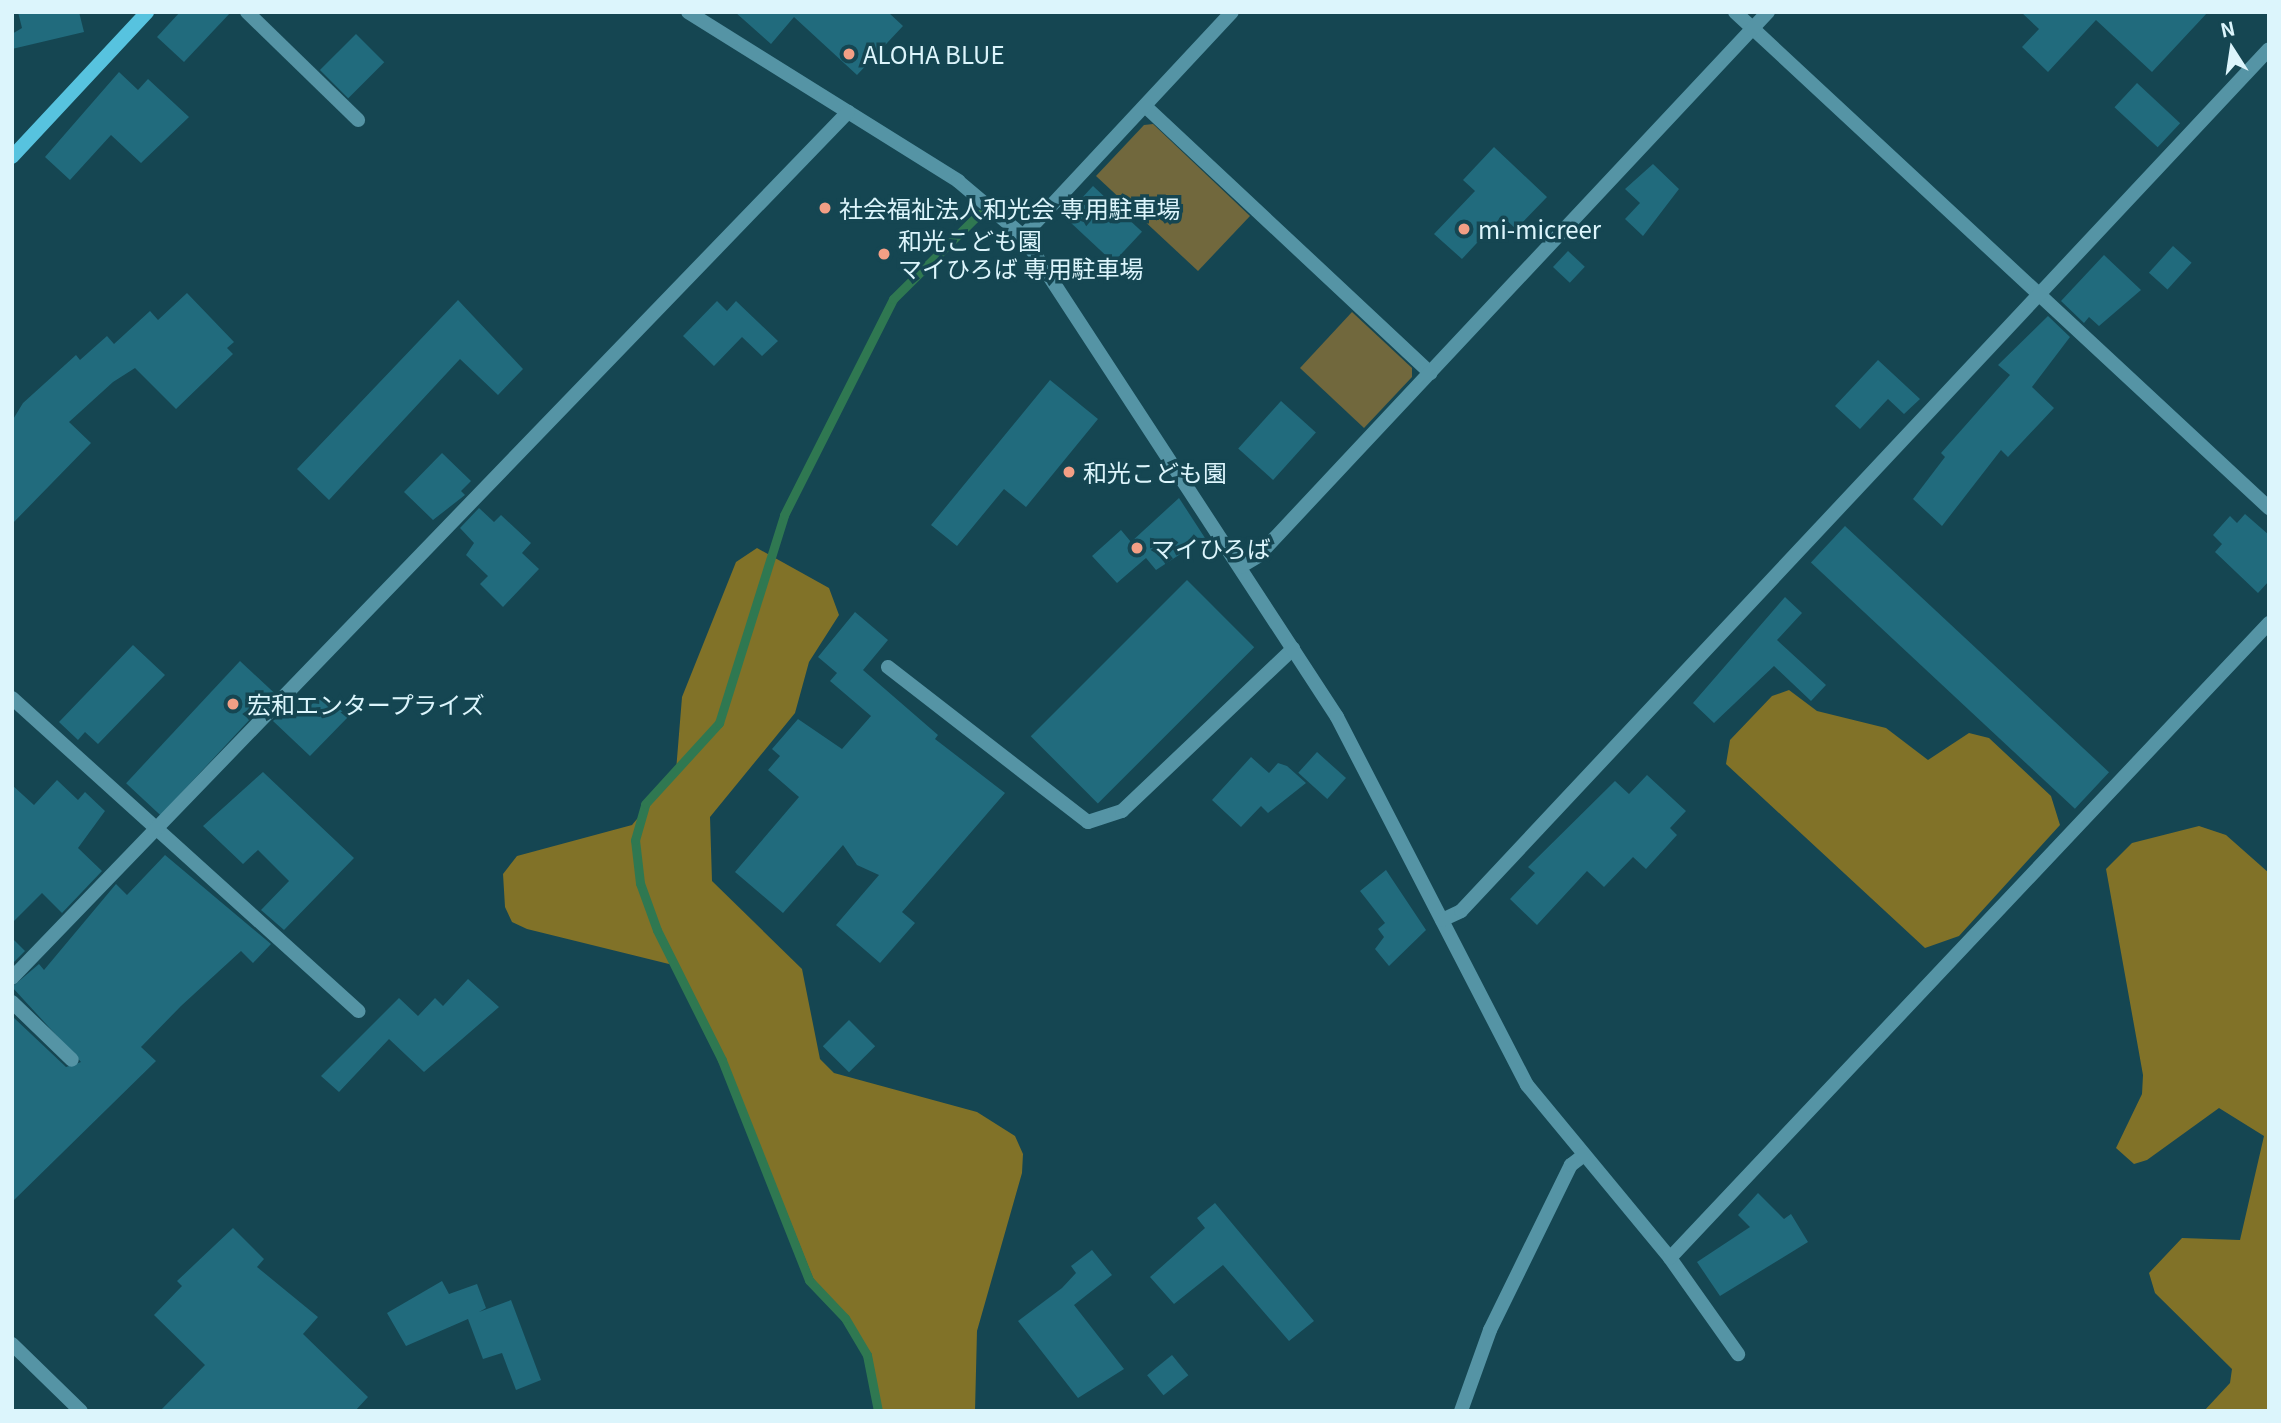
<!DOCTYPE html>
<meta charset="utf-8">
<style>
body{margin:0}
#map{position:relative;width:2281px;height:1423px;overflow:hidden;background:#154652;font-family:Georgia,"Noto Sans JP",serif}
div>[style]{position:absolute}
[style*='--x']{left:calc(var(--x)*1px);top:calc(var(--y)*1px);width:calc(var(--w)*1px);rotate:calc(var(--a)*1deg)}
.green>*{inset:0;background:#71683d}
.forest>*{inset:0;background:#817228}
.stream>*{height:9px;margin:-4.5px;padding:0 4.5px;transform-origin:4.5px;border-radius:4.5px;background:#2f7851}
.building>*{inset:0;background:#216b7d;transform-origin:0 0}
.lane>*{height:14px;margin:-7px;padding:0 7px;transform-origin:7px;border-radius:7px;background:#5594a5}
.street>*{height:14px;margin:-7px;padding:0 7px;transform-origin:7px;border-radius:7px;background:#5594a5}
.secondary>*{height:14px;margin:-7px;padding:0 7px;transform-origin:7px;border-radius:7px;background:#57c3df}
.dots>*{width:19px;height:19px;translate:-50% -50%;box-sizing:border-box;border:4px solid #154652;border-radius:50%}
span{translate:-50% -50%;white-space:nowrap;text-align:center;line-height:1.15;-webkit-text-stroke:7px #154652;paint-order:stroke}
.poi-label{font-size:24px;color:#dcf5fc}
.left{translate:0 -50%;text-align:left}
.frame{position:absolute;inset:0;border:14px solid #dcf5fc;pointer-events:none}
.north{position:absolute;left:2197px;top:14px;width:70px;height:70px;-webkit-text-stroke:5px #154652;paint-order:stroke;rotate:348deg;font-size:19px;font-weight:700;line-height:28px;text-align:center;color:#dcf5fc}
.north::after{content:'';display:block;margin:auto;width:24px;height:32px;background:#dcf5fc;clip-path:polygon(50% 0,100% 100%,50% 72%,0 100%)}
</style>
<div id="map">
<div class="green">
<div style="clip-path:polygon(1153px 124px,1250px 216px,1198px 271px,1096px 176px,1144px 125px)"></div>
<div style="clip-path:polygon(1352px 312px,1412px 368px,1412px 377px,1364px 428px,1300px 368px)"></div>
</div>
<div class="forest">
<div style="clip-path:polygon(757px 548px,829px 588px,839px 615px,809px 662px,795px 713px,710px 817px,712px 881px,802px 969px,820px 1059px,834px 1073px,977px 1112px,1015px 1136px,1023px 1154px,1022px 1173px,977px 1331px,975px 1411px,882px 1411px,871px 1353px,813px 1278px,725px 1059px,673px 965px,527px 929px,512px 922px,505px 907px,503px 874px,517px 856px,632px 825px,669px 781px,676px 771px,682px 697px,736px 562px)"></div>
<div style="clip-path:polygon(1789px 690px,1817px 711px,1886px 728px,1928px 760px,1969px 733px,1989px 738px,2051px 796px,2060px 825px,1959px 936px,1925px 948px,1726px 764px,1730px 740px,1772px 696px)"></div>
<div style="clip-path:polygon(2199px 826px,2226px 835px,2269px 873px,2269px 1411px,2204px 1411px,2230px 1383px,2232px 1369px,2155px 1293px,2149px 1273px,2182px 1238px,2240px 1240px,2264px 1136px,2219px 1108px,2147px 1160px,2134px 1164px,2116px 1148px,2142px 1094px,2143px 1075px,2106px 869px,2132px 843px)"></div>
</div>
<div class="stream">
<div style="--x:878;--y:1411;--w:57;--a:-101.1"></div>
<div style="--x:867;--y:1355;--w:43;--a:-120.7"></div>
<div style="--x:845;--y:1318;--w:52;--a:-133.5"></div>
<div style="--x:809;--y:1280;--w:237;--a:-111.6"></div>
<div style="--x:722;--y:1060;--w:145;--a:-116.6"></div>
<div style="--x:657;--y:930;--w:50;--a:-109.9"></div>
<div style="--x:640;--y:883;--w:43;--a:-96.6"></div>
<div style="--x:635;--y:840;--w:37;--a:-74"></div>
<div style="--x:645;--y:804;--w:110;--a:-47.6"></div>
<div style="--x:719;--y:723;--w:218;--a:-72.6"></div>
<div style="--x:784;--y:515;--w:242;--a:-63.2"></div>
<div style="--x:893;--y:299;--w:121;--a:-44.7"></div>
</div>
<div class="building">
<div style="clip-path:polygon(18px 12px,79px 12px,84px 32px,12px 49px,12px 34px,22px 28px)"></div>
<div style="clip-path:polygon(180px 12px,231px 12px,184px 62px,157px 37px)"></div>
<div style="clip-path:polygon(735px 12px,888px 12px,903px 26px,857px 75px,794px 17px,771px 44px)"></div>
<div style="clip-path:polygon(2021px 12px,2208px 12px,2152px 72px,2096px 20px,2048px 72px,2022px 47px,2039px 29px)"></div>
<div style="left:356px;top:34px;width:40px;height:51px;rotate:45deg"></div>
<div style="clip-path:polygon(119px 72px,138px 90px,148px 79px,189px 117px,141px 163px,111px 135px,70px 180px,45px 157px)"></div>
<div style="left:2137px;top:83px;width:59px;height:33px;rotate:43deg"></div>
<div style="clip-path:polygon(1494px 147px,1547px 197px,1516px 229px,1502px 216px,1462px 259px,1434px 234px,1475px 191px,1463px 180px)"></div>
<div style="clip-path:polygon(1653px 164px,1679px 189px,1643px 236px,1625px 219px,1640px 203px,1625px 189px)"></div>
<div style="left:1093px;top:186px;width:67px;height:42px;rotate:43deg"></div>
<div style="left:2173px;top:246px;width:25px;height:36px;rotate:42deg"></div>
<div style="left:1568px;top:251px;width:23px;height:22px;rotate:43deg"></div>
<div style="clip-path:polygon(2104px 255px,2141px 290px,2099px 326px,2089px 317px,2084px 323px,2061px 301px)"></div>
<div style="clip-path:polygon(187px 293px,234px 342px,227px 348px,233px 354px,176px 409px,135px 368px,113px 382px,69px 422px,91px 443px,12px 524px,12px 421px,23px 403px,76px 355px,80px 360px,107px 336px,114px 344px,150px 311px,158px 320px)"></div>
<div style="clip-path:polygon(458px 300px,523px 369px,498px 395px,460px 359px,329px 500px,297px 469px)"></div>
<div style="clip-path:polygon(717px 301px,727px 311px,736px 301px,778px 341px,762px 356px,742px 337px,714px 366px,683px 336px)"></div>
<div style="clip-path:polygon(2048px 316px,2070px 337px,2032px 387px,2054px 408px,2008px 457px,2001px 450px,1942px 526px,1913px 499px,1945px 457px,1941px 453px,2010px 375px,1998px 365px)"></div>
<div style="clip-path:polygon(1878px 360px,1920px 399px,1904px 414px,1888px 399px,1860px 429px,1835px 406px)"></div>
<div style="clip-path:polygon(1050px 380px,1098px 419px,1026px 507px,1004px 489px,957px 546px,931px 525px)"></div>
<div style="left:1281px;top:401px;width:47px;height:64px;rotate:42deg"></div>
<div style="clip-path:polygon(442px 453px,471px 481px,461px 491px,465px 495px,433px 520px,404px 492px)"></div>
<div style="clip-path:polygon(1179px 498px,1205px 538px,1156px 570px,1146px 558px,1117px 583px,1092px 556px,1121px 530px,1131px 542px)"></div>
<div style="clip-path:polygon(479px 508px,494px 522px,501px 515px,531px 543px,522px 553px,539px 569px,503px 607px,480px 584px,488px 576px,466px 555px,474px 543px,460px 528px)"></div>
<div style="clip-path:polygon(2245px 514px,2269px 535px,2269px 581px,2258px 593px,2215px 552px,2222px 544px,2213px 535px,2230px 516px,2237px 523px)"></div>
<div style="left:1845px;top:526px;width:361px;height:50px;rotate:43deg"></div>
<div style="left:1187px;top:580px;width:95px;height:221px;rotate:45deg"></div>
<div style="clip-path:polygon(1785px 597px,1802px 613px,1777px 640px,1826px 685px,1811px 701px,1774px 666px,1714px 723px,1693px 703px)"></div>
<div style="clip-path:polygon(855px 612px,888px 640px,863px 670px,938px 735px,935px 739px,1005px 793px,902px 912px,915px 923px,880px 963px,836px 925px,879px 875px,857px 865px,843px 845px,783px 913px,735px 872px,799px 797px,768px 770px,780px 756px,772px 749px,798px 719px,842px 749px,871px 716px,830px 681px,837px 673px,818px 657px)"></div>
<div style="clip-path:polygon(133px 645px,165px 675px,98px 744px,85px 732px,78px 740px,59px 722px)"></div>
<div style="left:240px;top:661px;width:47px;height:167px;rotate:43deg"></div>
<div style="clip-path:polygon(323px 693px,348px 717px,310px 756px,273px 721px,288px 706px,301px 715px)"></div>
<div style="left:1317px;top:752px;width:39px;height:28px;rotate:42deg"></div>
<div style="clip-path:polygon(1251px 757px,1269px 773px,1278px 763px,1287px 766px,1306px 783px,1268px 813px,1261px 806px,1241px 827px,1212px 800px)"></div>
<div style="clip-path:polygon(263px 772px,354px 858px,284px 930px,261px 910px,289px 881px,258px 850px,243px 864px,203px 826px)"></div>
<div style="clip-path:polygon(1647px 775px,1686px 811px,1670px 828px,1677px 835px,1646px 869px,1633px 857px,1604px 887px,1587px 871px,1537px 925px,1510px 899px,1535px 873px,1528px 867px,1615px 781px,1629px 794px)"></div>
<div style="clip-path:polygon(57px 780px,78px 800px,85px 792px,105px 811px,78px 848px,102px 871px,62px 913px,42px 893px,12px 923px,12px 785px,34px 805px)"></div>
<div style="clip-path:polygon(165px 855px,271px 944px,253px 963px,241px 951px,181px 1006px,141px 1047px,156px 1061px,12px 1202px,12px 1016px,66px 1067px,81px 1062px,12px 987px,39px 964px,44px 970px,116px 884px,127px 895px)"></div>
<div style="clip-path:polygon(1386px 870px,1426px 930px,1389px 966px,1375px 949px,1384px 937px,1378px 929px,1385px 923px,1360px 891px)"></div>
<div style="clip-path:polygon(12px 938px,25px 951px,12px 964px)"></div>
<div style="clip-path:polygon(468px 979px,499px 1007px,424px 1072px,389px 1039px,339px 1092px,321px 1076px,399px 998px,418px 1016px,435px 998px,443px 1006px)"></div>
<div style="left:849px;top:1020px;width:37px;height:37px;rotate:45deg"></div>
<div style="clip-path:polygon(1758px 1193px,1784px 1219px,1791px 1214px,1808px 1242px,1720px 1296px,1697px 1262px,1750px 1227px,1738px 1215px)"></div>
<div style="clip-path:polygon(1215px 1203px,1314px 1321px,1289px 1341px,1223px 1265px,1174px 1304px,1150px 1277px,1205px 1228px,1197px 1218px)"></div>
<div style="clip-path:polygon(233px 1228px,264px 1259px,257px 1267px,318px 1317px,303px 1334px,368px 1397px,355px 1411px,160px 1411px,205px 1365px,154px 1315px,182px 1286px,177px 1281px)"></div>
<div style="clip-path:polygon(1092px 1250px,1112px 1275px,1074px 1305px,1124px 1369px,1078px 1398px,1018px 1321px,1062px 1288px,1076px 1273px,1071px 1266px)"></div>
<div style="clip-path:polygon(442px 1281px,449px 1294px,477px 1284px,486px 1308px,479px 1312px,511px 1300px,541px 1380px,516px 1390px,502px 1353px,483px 1359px,468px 1319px,406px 1346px,387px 1313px)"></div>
<div style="left:1172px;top:1355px;width:26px;height:32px;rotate:51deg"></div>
</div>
<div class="lane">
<div style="--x:888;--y:667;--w:253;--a:37.8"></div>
<div style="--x:1088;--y:822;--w:36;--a:-18"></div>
<div style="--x:1122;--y:811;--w:236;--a:-43.5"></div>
</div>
<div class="street">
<div style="--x:247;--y:12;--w:155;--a:44.2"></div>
<div style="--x:688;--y:12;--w:319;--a:32"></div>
<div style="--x:958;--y:181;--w:85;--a:40.2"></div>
<div style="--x:1023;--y:236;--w:574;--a:56.86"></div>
<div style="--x:1337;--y:717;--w:414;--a:62.7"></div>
<div style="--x:1527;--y:1085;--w:224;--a:50.4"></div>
<div style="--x:1670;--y:1258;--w:118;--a:54.7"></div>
<div style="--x:1735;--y:12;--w:729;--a:42.89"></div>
<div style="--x:1145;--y:106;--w:391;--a:43.1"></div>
<div style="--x:1023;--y:236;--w:306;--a:-47"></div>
<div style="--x:1240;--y:567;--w:21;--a:-31"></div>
<div style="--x:1258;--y:556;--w:746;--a:-46.85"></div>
<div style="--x:12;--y:698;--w:467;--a:42.1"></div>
<div style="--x:1442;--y:920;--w:21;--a:-25"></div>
<div style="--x:1461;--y:911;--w:1181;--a:-46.85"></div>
<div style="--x:12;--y:978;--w:1204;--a:-46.01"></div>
<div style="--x:12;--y:1002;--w:83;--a:44"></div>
<div style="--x:1670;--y:1258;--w:873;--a:-46.67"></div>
<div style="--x:12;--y:1344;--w:96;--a:44.2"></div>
<div style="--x:1461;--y:1411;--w:86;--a:-70.3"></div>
<div style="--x:1490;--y:1330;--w:184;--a:-63.9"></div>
<div style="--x:1571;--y:1165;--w:16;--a:-38"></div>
</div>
<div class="secondary">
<div style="--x:12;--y:157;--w:198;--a:-47"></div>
</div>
<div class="dots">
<div style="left:849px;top:54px;background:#f39f85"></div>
<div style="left:825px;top:208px;background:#f39f85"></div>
<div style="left:1464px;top:229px;background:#f39f85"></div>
<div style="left:884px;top:254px;background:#f39f85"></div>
<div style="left:1069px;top:472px;background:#f39f85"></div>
<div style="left:1137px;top:548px;background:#f39f85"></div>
<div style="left:233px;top:704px;background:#f39f85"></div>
</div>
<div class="poi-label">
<span class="left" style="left:863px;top:54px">ALOHA BLUE</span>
<span class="left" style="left:839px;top:208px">社会福祉法人和光会 専用駐車場</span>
<span class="left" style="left:1478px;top:229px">mi-micreer</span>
<span class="left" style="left:898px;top:254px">和光こども園<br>マイひろば 専用駐車場</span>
<span class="left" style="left:1083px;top:472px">和光こども園</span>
<span class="left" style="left:1151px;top:548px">マイひろば</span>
<span class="left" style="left:247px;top:704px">宏和エンタープライズ</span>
</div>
<div class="frame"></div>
<div class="north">N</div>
</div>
